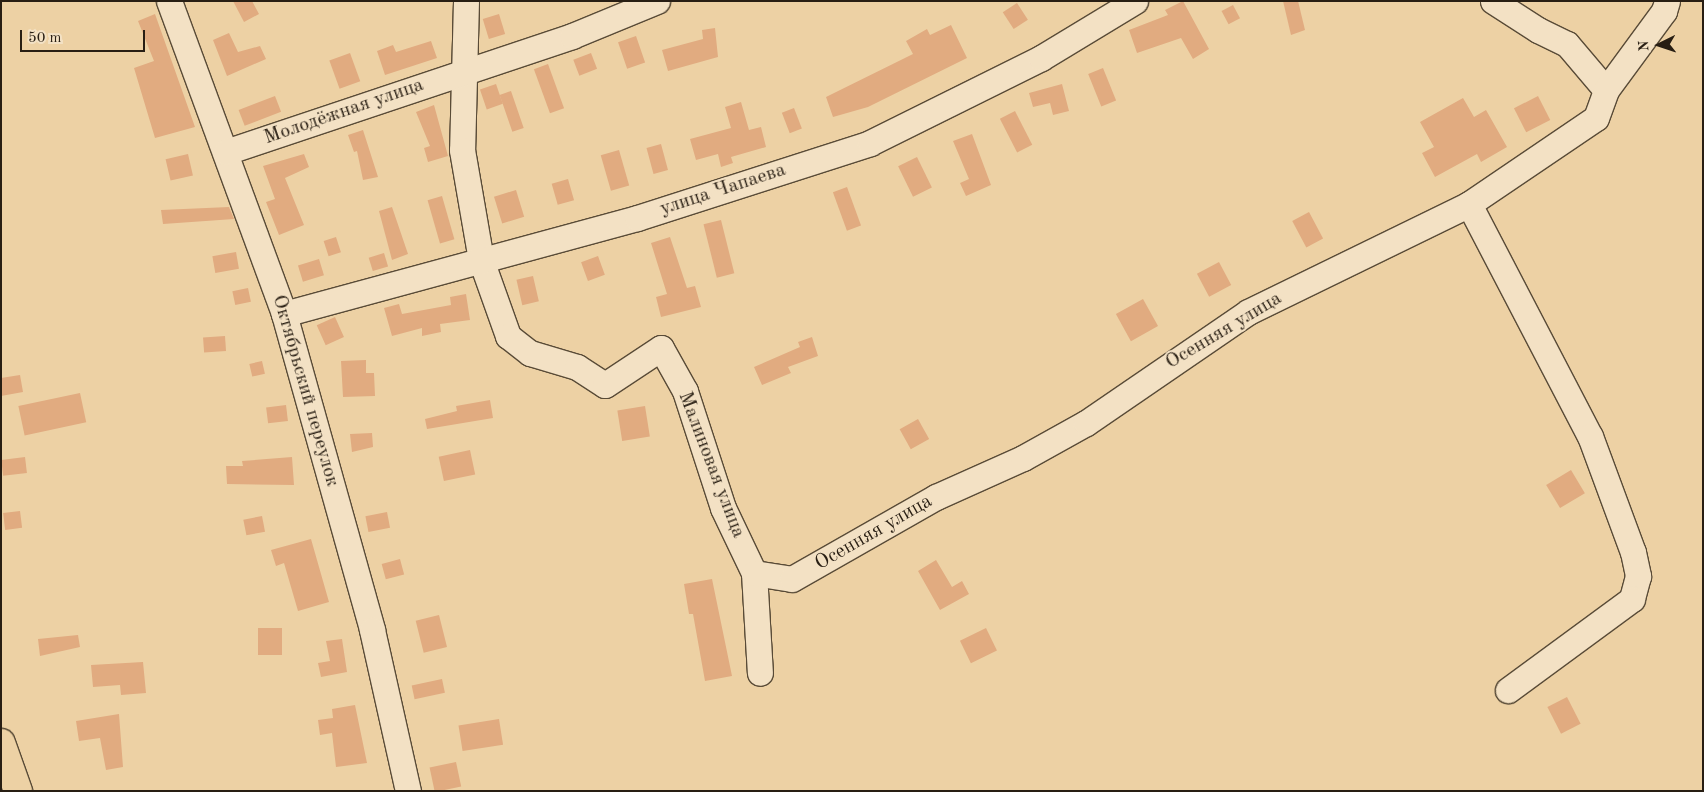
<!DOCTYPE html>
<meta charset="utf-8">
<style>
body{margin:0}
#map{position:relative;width:1704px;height:792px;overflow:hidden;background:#edd1a4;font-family:"Old Standard TT",serif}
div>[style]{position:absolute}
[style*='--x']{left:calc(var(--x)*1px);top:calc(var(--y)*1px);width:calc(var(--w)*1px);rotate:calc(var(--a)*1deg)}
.building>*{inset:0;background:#e1ab80;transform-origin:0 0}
.roads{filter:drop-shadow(1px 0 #594b37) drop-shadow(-1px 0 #594b37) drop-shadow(0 1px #594b37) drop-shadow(0 -1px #594b37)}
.minor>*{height:25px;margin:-12.5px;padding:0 12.5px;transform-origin:12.5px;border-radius:12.5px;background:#f3e1c4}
.major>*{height:28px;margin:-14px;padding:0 14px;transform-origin:14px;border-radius:14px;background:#edd1a4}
span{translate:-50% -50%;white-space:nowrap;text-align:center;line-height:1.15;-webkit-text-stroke:4px #f3e1c4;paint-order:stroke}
.street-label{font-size:20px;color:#281e13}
.frame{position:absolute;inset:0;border:2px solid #281e13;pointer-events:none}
.north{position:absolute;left:1634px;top:20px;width:50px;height:50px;-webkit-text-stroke:4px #f3e1c4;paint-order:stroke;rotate:266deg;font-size:14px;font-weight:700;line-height:20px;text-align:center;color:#281e13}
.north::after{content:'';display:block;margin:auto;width:18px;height:22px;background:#281e13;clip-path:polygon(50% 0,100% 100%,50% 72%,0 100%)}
.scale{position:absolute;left:20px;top:30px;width:125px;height:22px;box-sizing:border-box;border:2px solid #281e13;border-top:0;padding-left:6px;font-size:15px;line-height:18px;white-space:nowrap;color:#281e13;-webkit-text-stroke:4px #f3e1c4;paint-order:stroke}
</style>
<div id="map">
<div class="building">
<div style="clip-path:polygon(233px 1px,252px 1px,259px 14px,244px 22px)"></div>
<div style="clip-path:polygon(1183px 1px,1209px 49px,1193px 59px,1181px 38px,1137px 53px,1129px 30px,1168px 15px,1165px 10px)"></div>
<div style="clip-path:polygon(1283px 1px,1298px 1px,1305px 30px,1291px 35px)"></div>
<div style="left:1017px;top:3px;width:20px;height:17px;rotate:57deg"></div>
<div style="left:1233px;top:5px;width:15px;height:13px;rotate:62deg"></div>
<div style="clip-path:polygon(155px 14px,195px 127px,155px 138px,134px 68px,154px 61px,138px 21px)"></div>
<div style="left:499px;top:14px;width:21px;height:17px;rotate:73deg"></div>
<div style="clip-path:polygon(951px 25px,967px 58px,868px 107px,833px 117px,826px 97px,913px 54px,906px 41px,927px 29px,930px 35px)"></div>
<div style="clip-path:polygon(715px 28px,718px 57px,668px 71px,662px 50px,703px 39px,702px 30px)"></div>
<div style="clip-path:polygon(229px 33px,238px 52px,260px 46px,266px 59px,227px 76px,213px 40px)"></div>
<div style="left:636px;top:36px;width:28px;height:19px;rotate:71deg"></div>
<div style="clip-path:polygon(431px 41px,437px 58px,385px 75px,377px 51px,393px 45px,396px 52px)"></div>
<div style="left:350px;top:53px;width:30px;height:22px;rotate:70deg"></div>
<div style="left:591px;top:53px;width:17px;height:19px;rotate:69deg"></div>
<div style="left:548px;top:64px;width:47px;height:15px;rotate:70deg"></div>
<div style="left:1103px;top:68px;width:35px;height:16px;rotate:68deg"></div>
<div style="left:496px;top:84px;width:21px;height:17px;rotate:71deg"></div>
<div style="clip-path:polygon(1062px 84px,1069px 111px,1053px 115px,1050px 103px,1033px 107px,1029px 93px)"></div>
<div style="left:511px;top:91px;width:39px;height:12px;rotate:71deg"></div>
<div style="left:275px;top:96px;width:17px;height:39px;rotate:69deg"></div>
<div style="left:1538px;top:96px;width:27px;height:27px;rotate:63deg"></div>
<div style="clip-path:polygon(1463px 98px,1474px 117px,1486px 110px,1507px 147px,1481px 162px,1477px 154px,1435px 177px,1422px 153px,1434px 147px,1420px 122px)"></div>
<div style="clip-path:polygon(741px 102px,749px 130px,761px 127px,766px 147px,731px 157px,733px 163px,721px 167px,718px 154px,696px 160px,690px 139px,731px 128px,725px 107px)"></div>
<div style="clip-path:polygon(434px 105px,448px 156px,428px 162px,424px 148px,430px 146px,416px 112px)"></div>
<div style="left:794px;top:108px;width:22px;height:13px;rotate:69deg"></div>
<div style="left:1015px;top:111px;width:38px;height:17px;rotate:63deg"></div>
<div style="clip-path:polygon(363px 130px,378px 177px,363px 180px,357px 151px,354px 152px,348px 135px)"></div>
<div style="clip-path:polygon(972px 134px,991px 185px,966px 196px,960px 183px,969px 179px,953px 141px)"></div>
<div style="left:661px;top:144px;width:27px;height:15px;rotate:75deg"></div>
<div style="left:619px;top:150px;width:37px;height:19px;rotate:74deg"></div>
<div style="left:188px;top:154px;width:22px;height:23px;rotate:77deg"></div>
<div style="clip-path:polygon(304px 154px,309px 167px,285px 178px,304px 225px,279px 235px,266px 202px,275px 199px,263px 166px)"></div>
<div style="left:917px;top:157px;width:34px;height:21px;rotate:64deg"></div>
<div style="left:568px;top:179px;width:22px;height:17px;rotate:74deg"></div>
<div style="left:847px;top:187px;width:41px;height:15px;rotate:70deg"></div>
<div style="left:516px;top:190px;width:28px;height:23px;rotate:73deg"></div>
<div style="left:442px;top:196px;width:45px;height:15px;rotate:74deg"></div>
<div style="clip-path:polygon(229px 207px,234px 219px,163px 224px,161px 210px)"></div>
<div style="clip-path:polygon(392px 207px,408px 254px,392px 260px,379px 211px)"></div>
<div style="left:1309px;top:212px;width:30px;height:19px;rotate:62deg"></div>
<div style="left:721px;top:220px;width:55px;height:18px;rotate:76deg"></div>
<div style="left:336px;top:237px;width:16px;height:13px;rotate:72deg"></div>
<div style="clip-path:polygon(670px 237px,687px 288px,695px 286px,701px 307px,661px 317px,656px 297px,667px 294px,651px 243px)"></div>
<div style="left:236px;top:252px;width:17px;height:24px;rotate:80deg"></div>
<div style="left:384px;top:253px;width:14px;height:16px;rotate:73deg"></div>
<div style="left:598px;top:256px;width:20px;height:18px;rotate:70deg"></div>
<div style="left:319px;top:259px;width:17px;height:22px;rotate:73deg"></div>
<div style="left:1219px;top:262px;width:26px;height:25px;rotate:62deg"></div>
<div style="left:533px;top:276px;width:26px;height:17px;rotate:77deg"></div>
<div style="left:248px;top:288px;width:14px;height:16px;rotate:78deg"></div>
<div style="clip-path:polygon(466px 294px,470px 320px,440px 324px,441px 332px,422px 336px,422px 328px,392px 336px,384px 308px,399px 304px,402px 314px,451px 305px,450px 297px)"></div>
<div style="left:1143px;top:299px;width:31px;height:31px;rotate:61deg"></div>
<div style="left:335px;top:317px;width:22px;height:20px;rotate:66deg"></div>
<div style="left:225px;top:336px;width:15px;height:22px;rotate:86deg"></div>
<div style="clip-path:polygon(812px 337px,818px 356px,788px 367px,791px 373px,762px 385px,754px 367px,800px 347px,798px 342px)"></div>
<div style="clip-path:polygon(366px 360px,366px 373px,374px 373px,375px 396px,343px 397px,341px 361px)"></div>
<div style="left:262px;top:361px;width:13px;height:13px;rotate:77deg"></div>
<div style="clip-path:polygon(20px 375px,23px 392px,1px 396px,1px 378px)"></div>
<div style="left:80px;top:393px;width:30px;height:63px;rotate:78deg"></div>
<div style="clip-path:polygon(490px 400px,493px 418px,427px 429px,425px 419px,457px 411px,456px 406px)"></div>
<div style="left:286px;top:405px;width:16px;height:20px;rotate:83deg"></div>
<div style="left:645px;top:406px;width:31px;height:28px;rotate:81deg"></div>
<div style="left:918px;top:419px;width:23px;height:21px;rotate:61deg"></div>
<div style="clip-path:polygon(372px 433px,373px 447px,352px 452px,350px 434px)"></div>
<div style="left:470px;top:450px;width:25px;height:32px;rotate:78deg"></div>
<div style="left:25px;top:457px;width:16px;height:24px;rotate:83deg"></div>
<div style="clip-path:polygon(292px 457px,294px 485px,227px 484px,226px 466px,243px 466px,242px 461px)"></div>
<div style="left:1571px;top:470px;width:27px;height:29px;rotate:59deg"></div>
<div style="left:20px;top:511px;width:17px;height:17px;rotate:83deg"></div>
<div style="left:387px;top:512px;width:16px;height:22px;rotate:79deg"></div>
<div style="left:262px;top:516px;width:16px;height:19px;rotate:79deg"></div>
<div style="clip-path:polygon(311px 539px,329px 602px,298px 611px,284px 563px,276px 566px,271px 550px)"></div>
<div style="left:400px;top:559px;width:16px;height:19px;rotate:75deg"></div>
<div style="clip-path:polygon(936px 560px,952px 587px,962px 581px,969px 594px,940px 610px,918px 571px)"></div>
<div style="clip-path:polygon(712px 579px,732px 676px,705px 681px,693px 614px,689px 614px,684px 584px)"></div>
<div style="left:439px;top:615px;width:33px;height:24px;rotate:76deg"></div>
<div style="left:258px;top:628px;width:24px;height:27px"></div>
<div style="left:986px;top:628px;width:25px;height:29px;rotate:64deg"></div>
<div style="clip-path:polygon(78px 635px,80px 647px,40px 656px,38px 639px)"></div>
<div style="clip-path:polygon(342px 639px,347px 672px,321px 677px,318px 663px,330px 661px,326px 641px)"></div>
<div style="clip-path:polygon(143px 662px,146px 693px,121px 695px,120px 685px,93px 687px,91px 665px)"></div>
<div style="left:442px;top:679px;width:14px;height:31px;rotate:78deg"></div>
<div style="left:1567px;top:697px;width:30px;height:22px;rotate:63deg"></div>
<div style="clip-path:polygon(355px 705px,367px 763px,336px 767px,332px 733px,320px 735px,318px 720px,333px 718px,332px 709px)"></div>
<div style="clip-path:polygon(119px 714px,123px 767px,106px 770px,100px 738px,79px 741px,76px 721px)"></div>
<div style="left:499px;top:719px;width:26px;height:41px;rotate:81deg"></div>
<div style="left:456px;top:762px;width:25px;height:27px;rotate:78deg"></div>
</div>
<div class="roads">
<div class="minor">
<div style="--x:169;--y:1;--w:333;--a:69.8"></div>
<div style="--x:284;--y:314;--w:328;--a:74.4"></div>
<div style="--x:372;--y:630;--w:165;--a:77.4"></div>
<div style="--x:466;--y:1;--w:149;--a:91.5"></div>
<div style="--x:462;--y:150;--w:112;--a:80.2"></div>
<div style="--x:481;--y:260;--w:81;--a:70.4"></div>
<div style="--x:508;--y:336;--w:28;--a:38"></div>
<div style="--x:530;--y:353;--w:49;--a:16.6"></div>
<div style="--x:577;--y:367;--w:33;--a:33"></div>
<div style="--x:605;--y:385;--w:67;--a:-33.5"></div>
<div style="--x:661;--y:348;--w:49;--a:60.8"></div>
<div style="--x:685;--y:391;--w:123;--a:72"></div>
<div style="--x:723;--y:508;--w:72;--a:64.5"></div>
<div style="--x:754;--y:573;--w:100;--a:86.6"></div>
<div style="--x:1493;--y:1;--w:54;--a:32.8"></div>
<div style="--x:1538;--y:30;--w:32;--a:26"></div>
<div style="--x:1567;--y:44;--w:60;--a:49.7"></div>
<div style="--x:226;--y:152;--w:365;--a:-18.5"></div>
<div style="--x:572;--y:36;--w:92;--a:-22.4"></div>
<div style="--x:1469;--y:204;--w:262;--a:62.5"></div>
<div style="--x:1590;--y:436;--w:124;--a:69.7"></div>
<div style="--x:1633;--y:552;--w:25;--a:78"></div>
<div style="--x:1638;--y:576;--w:24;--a:105"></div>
<div style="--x:1632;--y:599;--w:154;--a:143.7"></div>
<div style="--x:284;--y:314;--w:366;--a:-15.2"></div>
<div style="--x:637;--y:218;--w:245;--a:-17.8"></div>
<div style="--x:870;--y:143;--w:191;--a:-26.4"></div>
<div style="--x:1041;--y:58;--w:110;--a:-31.2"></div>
<div style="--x:754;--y:573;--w:38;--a:9"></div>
<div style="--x:792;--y:579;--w:166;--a:-29.7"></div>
<div style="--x:936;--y:497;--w:95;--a:-24.1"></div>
<div style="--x:1023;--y:458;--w:72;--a:-29.1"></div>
<div style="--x:1086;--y:423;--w:196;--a:-34.4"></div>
<div style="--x:1248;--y:312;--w:246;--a:-26"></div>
<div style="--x:1469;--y:204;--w:153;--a:-34.1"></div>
<div style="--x:1596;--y:118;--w:30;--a:-70"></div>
<div style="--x:1606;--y:90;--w:98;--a:-53.7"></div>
<div style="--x:1664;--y:11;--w:10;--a:-73"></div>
</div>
<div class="major">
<div style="--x:1;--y:743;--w:51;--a:70.5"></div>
</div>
</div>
<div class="street-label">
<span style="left:344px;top:112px;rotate:-19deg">Молодёжная улица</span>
<span style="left:723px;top:190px;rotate:-18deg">улица Чапаева</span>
<span style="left:1224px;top:331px;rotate:-31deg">Осенняя улица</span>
<span style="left:305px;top:391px;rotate:74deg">Октябрьский переулок</span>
<span style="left:711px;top:465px;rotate:69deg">Малиновая улица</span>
<span style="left:874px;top:533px;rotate:-30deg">Осенняя улица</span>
</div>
<div class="frame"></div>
<div class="north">N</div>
<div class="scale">50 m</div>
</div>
